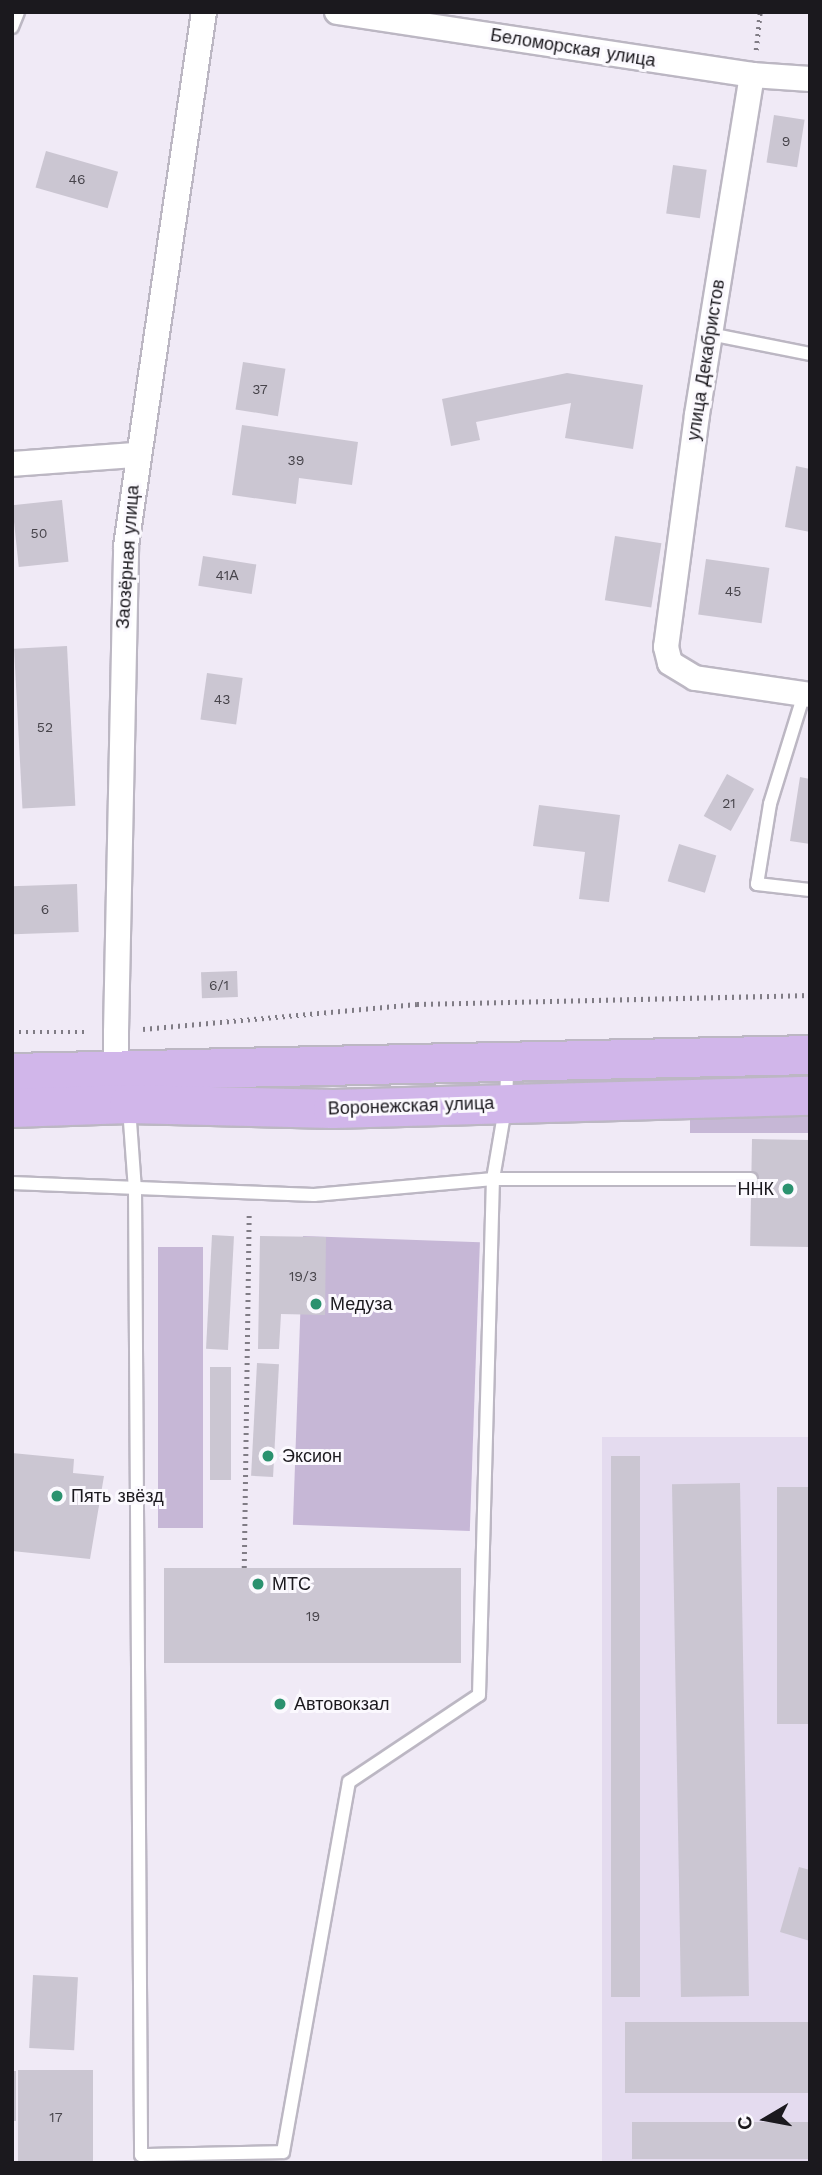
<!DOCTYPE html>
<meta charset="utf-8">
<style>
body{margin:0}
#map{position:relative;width:822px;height:2175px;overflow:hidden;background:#f0eaf6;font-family:"Work Sans",sans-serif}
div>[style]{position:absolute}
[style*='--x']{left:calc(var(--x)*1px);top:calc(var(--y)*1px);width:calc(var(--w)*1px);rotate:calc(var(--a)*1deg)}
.built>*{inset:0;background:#e4dbef;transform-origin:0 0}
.green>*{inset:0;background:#c6b7d6;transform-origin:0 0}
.building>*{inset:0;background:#cbc6d2;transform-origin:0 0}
.path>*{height:4.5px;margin-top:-2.25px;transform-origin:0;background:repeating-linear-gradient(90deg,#807c85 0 2px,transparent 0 7px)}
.roads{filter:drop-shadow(2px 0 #bcb7c3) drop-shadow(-2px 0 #bcb7c3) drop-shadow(0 2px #bcb7c3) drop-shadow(0 -2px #bcb7c3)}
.lane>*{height:12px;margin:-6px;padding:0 6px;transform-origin:6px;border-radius:6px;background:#fff}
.street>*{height:24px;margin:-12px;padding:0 12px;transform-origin:12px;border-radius:12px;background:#fff}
.primary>*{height:38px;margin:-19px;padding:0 19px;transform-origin:19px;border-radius:19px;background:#d1b6ea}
.dots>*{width:19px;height:19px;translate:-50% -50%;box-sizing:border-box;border:4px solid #fbf9fe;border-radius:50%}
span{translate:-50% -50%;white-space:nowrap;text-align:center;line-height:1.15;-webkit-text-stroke:6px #fbf9fe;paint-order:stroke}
.number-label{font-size:14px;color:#47444b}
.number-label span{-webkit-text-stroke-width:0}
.street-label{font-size:18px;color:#1b191e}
.poi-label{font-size:18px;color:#1b191e}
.right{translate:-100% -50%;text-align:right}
.left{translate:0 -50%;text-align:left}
.frame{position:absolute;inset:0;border:14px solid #1b191e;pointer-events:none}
.north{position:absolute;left:731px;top:2084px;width:70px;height:70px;-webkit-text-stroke:5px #fbf9fe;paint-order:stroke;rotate:260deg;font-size:19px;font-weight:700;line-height:28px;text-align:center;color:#1b191e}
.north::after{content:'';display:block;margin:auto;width:24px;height:32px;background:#1b191e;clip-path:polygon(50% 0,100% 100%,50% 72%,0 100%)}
</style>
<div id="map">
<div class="built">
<div style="left:810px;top:1437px;width:726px;height:208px;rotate:90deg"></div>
</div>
<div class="green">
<div style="left:810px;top:1114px;width:19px;height:120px;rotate:90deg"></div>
<div style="left:303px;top:1236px;width:177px;height:289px;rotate:2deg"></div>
<div style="left:158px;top:1247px;width:45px;height:281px"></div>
</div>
<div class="building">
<div style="left:774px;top:115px;width:31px;height:48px;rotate:9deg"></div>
<div style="left:46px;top:151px;width:75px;height:38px;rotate:16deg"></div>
<div style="left:673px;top:165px;width:34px;height:49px;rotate:8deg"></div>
<div style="left:243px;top:362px;width:43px;height:48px;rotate:9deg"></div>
<div style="clip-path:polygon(567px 373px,643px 385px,633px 449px,565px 438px,571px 403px,476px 422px,480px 440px,451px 446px,442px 399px)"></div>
<div style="clip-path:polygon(242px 425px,358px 442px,352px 485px,299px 478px,296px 504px,232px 495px)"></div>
<div style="clip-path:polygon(796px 466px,810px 469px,810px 532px,785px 527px)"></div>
<div style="left:62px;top:500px;width:62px;height:50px;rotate:84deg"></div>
<div style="left:615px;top:536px;width:47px;height:65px;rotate:9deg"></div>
<div style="left:203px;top:556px;width:54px;height:30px;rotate:9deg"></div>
<div style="left:706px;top:559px;width:64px;height:56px;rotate:8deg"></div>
<div style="left:67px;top:646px;width:160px;height:53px;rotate:87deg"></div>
<div style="left:207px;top:673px;width:36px;height:47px;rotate:8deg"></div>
<div style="left:727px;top:774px;width:31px;height:48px;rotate:29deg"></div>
<div style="clip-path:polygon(800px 777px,810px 779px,810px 844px,790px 841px)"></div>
<div style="clip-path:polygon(539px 805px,620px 815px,609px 902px,579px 899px,585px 852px,533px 846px)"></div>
<div style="left:679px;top:844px;width:39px;height:39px;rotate:17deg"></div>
<div style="left:77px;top:884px;width:48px;height:65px;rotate:88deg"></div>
<div style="left:237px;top:971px;width:26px;height:36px;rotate:88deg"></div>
<div style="left:752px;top:1139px;width:58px;height:107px;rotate:1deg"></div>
<div style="left:212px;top:1235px;width:22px;height:114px;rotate:3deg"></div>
<div style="clip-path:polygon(260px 1236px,326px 1237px,325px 1315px,281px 1314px,279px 1349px,258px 1349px)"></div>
<div style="left:257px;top:1363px;width:22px;height:113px;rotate:3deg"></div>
<div style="left:210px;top:1367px;width:21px;height:113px"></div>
<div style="clip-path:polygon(12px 1453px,74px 1459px,73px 1473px,104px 1476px,90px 1559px,12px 1551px)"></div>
<div style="left:611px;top:1456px;width:29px;height:541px"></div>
<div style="left:740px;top:1483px;width:513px;height:68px;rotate:89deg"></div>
<div style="left:777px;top:1487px;width:33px;height:237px"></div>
<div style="left:164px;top:1568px;width:297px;height:95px"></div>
<div style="clip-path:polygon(799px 1867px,810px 1870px,810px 1941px,780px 1932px)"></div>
<div style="left:33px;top:1975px;width:45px;height:73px;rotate:3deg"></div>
<div style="left:810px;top:2022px;width:71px;height:185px;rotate:90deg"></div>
<div style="left:18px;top:2070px;width:75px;height:93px"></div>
<div style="left:12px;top:2071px;width:4px;height:50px"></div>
<div style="left:810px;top:2122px;width:37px;height:178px;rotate:90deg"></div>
</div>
<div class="path">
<div style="--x:756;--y:50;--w:38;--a:-84"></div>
<div style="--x:143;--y:1029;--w:275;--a:-5.2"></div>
<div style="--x:417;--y:1004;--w:393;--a:-1.3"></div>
<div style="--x:12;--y:1032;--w:76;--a:0"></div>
<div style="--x:244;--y:1568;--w:356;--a:-89.2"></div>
</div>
<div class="roads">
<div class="lane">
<div style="--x:12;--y:27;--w:16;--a:-68"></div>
<div style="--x:710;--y:334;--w:102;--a:11.3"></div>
<div style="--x:804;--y:694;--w:115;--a:107.2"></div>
<div style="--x:770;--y:804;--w:81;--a:99.2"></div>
<div style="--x:757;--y:884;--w:53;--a:6.5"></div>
<div style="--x:129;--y:1108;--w:81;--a:85.8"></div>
<div style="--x:135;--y:1189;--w:966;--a:89.64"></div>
<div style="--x:141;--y:2155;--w:142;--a:-1.2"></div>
<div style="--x:283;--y:2152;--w:376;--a:-79.9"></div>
<div style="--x:349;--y:1782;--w:156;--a:-33.8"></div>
<div style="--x:479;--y:1695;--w:516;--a:-88.45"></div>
<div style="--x:493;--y:1179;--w:77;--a:-80.3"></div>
<div style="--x:506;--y:1103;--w:37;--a:-88"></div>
<div style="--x:12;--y:1183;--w:302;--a:2.3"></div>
<div style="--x:314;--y:1195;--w:180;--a:-5.1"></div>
<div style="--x:493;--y:1179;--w:258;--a:0"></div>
</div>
<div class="street">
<div style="--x:337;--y:12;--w:420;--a:8.6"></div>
<div style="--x:752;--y:75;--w:58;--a:3.9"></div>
<div style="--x:752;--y:75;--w:344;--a:99.2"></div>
<div style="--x:697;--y:415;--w:234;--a:97.6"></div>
<div style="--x:666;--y:647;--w:16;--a:76"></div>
<div style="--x:670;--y:663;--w:29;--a:31"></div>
<div style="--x:695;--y:678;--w:116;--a:8.4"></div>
<div style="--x:12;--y:464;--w:124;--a:-4.2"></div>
<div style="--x:121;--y:1083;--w:16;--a:-108"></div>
<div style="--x:116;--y:1068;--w:36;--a:-90"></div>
<div style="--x:116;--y:1032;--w:486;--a:-88.8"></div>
<div style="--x:126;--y:546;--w:540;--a:-81.69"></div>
</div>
<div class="primary">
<div style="--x:12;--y:1073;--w:798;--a:-1.29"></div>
<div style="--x:12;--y:1108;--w:117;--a:-2"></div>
<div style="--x:129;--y:1104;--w:204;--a:1.4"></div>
<div style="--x:333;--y:1109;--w:477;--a:-1.6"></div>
</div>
</div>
<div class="dots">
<div style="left:788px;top:1189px;background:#2b926f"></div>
<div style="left:316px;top:1304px;background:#2b926f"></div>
<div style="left:268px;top:1456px;background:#2b926f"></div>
<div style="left:57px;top:1496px;background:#2b926f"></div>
<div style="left:258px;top:1584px;background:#2b926f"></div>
<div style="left:280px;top:1704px;background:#2b926f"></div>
</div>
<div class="number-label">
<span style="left:786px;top:141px">9</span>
<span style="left:77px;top:179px">46</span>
<span style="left:260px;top:389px">37</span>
<span style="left:296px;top:460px">39</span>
<span style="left:39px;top:533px">50</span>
<span style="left:227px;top:575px">41А</span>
<span style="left:733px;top:591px">45</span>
<span style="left:222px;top:699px">43</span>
<span style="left:45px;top:727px">52</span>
<span style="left:729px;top:803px">21</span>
<span style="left:45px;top:909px">6</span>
<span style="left:219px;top:985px">6/1</span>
<span style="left:303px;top:1276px">19/3</span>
<span style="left:313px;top:1616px">19</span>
<span style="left:56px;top:2117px">17</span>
</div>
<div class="street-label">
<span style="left:573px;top:48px;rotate:9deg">Беломорская улица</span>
<span style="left:706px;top:360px;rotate:-81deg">улица Декабристов</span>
<span style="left:128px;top:557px;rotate:-86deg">Заозёрная улица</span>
<span style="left:411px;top:1106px;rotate:-2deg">Воронежская улица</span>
</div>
<div class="poi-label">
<span class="right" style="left:774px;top:1189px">ННК</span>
<span class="left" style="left:330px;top:1304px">Медуза</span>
<span class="left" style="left:282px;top:1456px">Эксион</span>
<span class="left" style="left:71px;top:1496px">Пять звёзд</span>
<span class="left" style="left:272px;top:1584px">МТС</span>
<span class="left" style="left:294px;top:1704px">Автовокзал</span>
</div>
<div class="frame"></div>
<div class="north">С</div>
</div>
